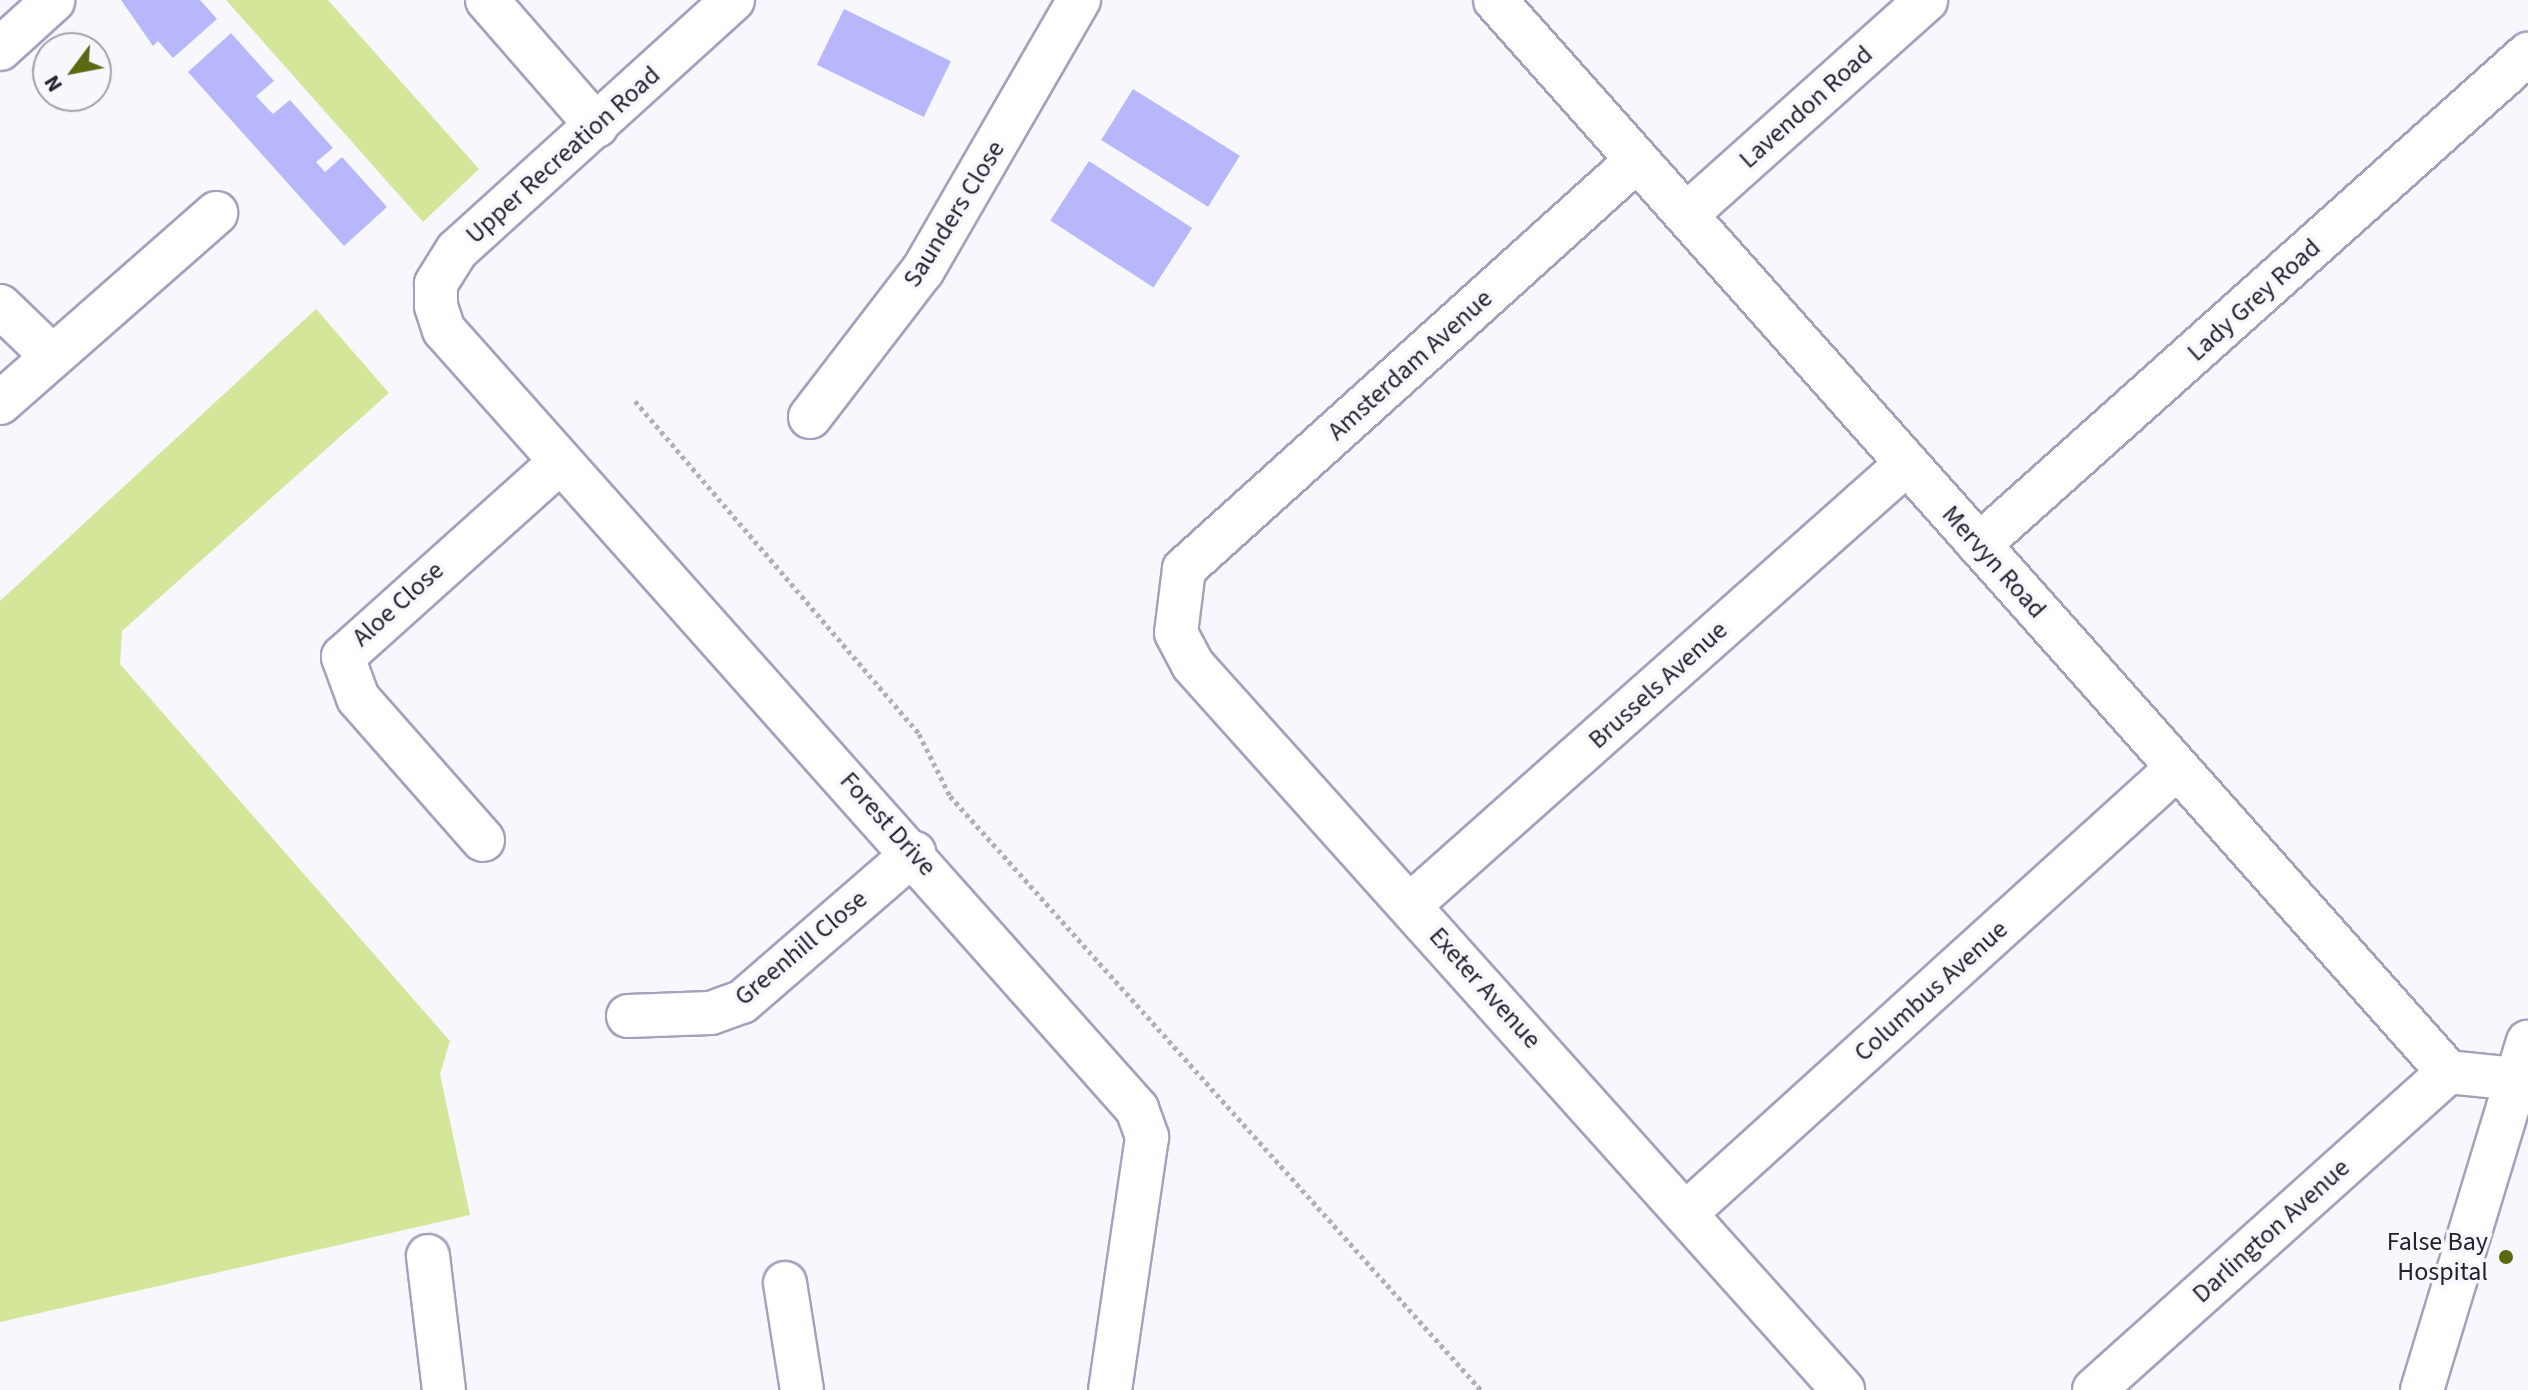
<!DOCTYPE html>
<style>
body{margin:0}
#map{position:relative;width:2528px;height:1390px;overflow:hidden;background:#f7f7fd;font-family:"Source Sans 3",sans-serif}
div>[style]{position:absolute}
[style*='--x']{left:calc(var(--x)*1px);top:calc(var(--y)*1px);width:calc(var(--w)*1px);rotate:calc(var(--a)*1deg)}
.green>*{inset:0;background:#d4e69a}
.building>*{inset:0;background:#b8b7fb;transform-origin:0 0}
.path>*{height:5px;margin-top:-2.5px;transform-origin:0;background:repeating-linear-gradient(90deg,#b0b0b7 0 4px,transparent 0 8px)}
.roads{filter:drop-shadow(2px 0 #a2a2bd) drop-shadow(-2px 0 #a2a2bd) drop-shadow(0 2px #a2a2bd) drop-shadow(0 -2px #a2a2bd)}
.minor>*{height:42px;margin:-21px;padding:0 21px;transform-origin:21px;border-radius:21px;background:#fff}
.dots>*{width:22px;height:22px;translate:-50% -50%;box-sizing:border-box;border:4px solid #f7f7fd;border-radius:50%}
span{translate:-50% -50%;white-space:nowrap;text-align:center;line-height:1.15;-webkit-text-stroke:7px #f7f7fd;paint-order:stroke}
.street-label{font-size:26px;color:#23232d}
.poi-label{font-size:26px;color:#23232d}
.right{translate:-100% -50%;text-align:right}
.north{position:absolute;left:32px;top:32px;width:80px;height:80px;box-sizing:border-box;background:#f7f7fd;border:2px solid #a2a2aa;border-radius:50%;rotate:238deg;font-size:22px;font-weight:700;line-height:32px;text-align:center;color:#23232d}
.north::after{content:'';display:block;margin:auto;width:28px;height:36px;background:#5a6a13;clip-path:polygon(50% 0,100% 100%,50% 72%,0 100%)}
</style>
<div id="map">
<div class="green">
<div style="clip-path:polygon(226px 0,328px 0,479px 169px,423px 222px)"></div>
<div style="clip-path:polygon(316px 309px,389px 393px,122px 631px,120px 664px,450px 1041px,440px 1074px,470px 1215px,0 1322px,0 601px)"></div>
</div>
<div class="building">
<div style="clip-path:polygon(121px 0,200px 0,217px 19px,173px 58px,158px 41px,153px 46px)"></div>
<div style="left:844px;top:9px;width:119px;height:62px;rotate:26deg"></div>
<div style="clip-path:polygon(231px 33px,274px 81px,256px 96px,267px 108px,273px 114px,290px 100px,333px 148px,316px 162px,325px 172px,342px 157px,387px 207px,344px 246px,188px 72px)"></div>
<div style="left:1133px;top:89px;width:126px;height:60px;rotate:32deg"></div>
<div style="left:1089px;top:161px;width:123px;height:71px;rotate:33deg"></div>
</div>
<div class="path">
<div style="--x:635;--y:401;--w:438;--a:49.5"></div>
<div style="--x:919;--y:734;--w:69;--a:63.4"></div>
<div style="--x:950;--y:796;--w:797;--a:48.21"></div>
</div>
<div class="roads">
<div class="minor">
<div style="--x:487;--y:0;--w:167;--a:48.9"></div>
<div style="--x:733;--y:0;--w:372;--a:137.8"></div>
<div style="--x:457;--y:250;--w:40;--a:122"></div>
<div style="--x:436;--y:284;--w:22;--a:90"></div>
<div style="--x:436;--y:306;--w:25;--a:72"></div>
<div style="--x:444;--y:330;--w:1043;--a:48.34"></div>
<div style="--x:1137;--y:1109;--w:30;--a:70"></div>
<div style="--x:1147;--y:1137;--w:256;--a:98.3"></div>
<div style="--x:1495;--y:0;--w:1434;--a:48.36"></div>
<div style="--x:2448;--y:1072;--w:68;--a:5.9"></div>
<div style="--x:0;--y:49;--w:72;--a:-42.2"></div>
<div style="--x:1636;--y:161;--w:609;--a:137.93"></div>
<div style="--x:1184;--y:569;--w:64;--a:97.1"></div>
<div style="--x:1176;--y:633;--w:36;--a:62"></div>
<div style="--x:1193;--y:665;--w:974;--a:48.12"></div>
<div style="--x:1687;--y:214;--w:321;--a:-41.8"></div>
<div style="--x:0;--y:306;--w:72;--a:43.9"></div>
<div style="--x:0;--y:403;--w:288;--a:-41.3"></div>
<div style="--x:810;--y:417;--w:185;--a:-52.5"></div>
<div style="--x:923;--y:270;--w:312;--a:-60"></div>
<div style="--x:1979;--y:545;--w:737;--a:-41.81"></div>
<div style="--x:483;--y:840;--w:189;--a:-131.4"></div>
<div style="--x:358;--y:698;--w:44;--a:-110.1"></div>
<div style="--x:343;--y:657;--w:292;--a:-41.9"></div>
<div style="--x:1410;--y:905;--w:662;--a:-41.63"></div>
<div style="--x:628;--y:1016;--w:83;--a:-2.1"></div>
<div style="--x:711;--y:1013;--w:33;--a:-20"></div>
<div style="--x:742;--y:1002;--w:228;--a:-40.9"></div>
<div style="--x:1686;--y:1213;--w:663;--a:-42.19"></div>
<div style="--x:428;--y:1256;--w:135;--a:83.2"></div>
<div style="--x:785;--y:1283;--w:108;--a:81"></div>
<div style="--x:2094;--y:1390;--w:476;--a:-41.9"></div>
<div style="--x:2422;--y:1390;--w:364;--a:-73.1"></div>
</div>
</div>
<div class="dots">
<div style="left:2506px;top:1257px;background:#5a6a13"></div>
</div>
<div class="street-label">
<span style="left:1806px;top:107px;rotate:-42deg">Lavendon Road</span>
<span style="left:563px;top:155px;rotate:-42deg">Upper Recreation Road</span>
<span style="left:954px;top:214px;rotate:-58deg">Saunders Close</span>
<span style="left:2254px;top:300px;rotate:-42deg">Lady Grey Road</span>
<span style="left:1410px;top:365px;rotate:-42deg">Amsterdam Avenue</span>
<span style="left:1994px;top:562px;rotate:48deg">Mervyn Road</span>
<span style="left:398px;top:604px;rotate:-42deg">Aloe Close</span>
<span style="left:1658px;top:685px;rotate:-42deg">Brussels Avenue</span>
<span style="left:888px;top:824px;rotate:48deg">Forest Drive</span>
<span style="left:801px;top:948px;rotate:-40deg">Greenhill Close</span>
<span style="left:1485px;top:988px;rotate:48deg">Exeter Avenue</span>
<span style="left:1931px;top:991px;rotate:-42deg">Columbus Avenue</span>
<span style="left:2271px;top:1231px;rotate:-42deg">Darlington Avenue</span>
</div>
<div class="poi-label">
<span class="right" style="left:2488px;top:1257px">False Bay<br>Hospital</span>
</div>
<div class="north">N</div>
</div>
